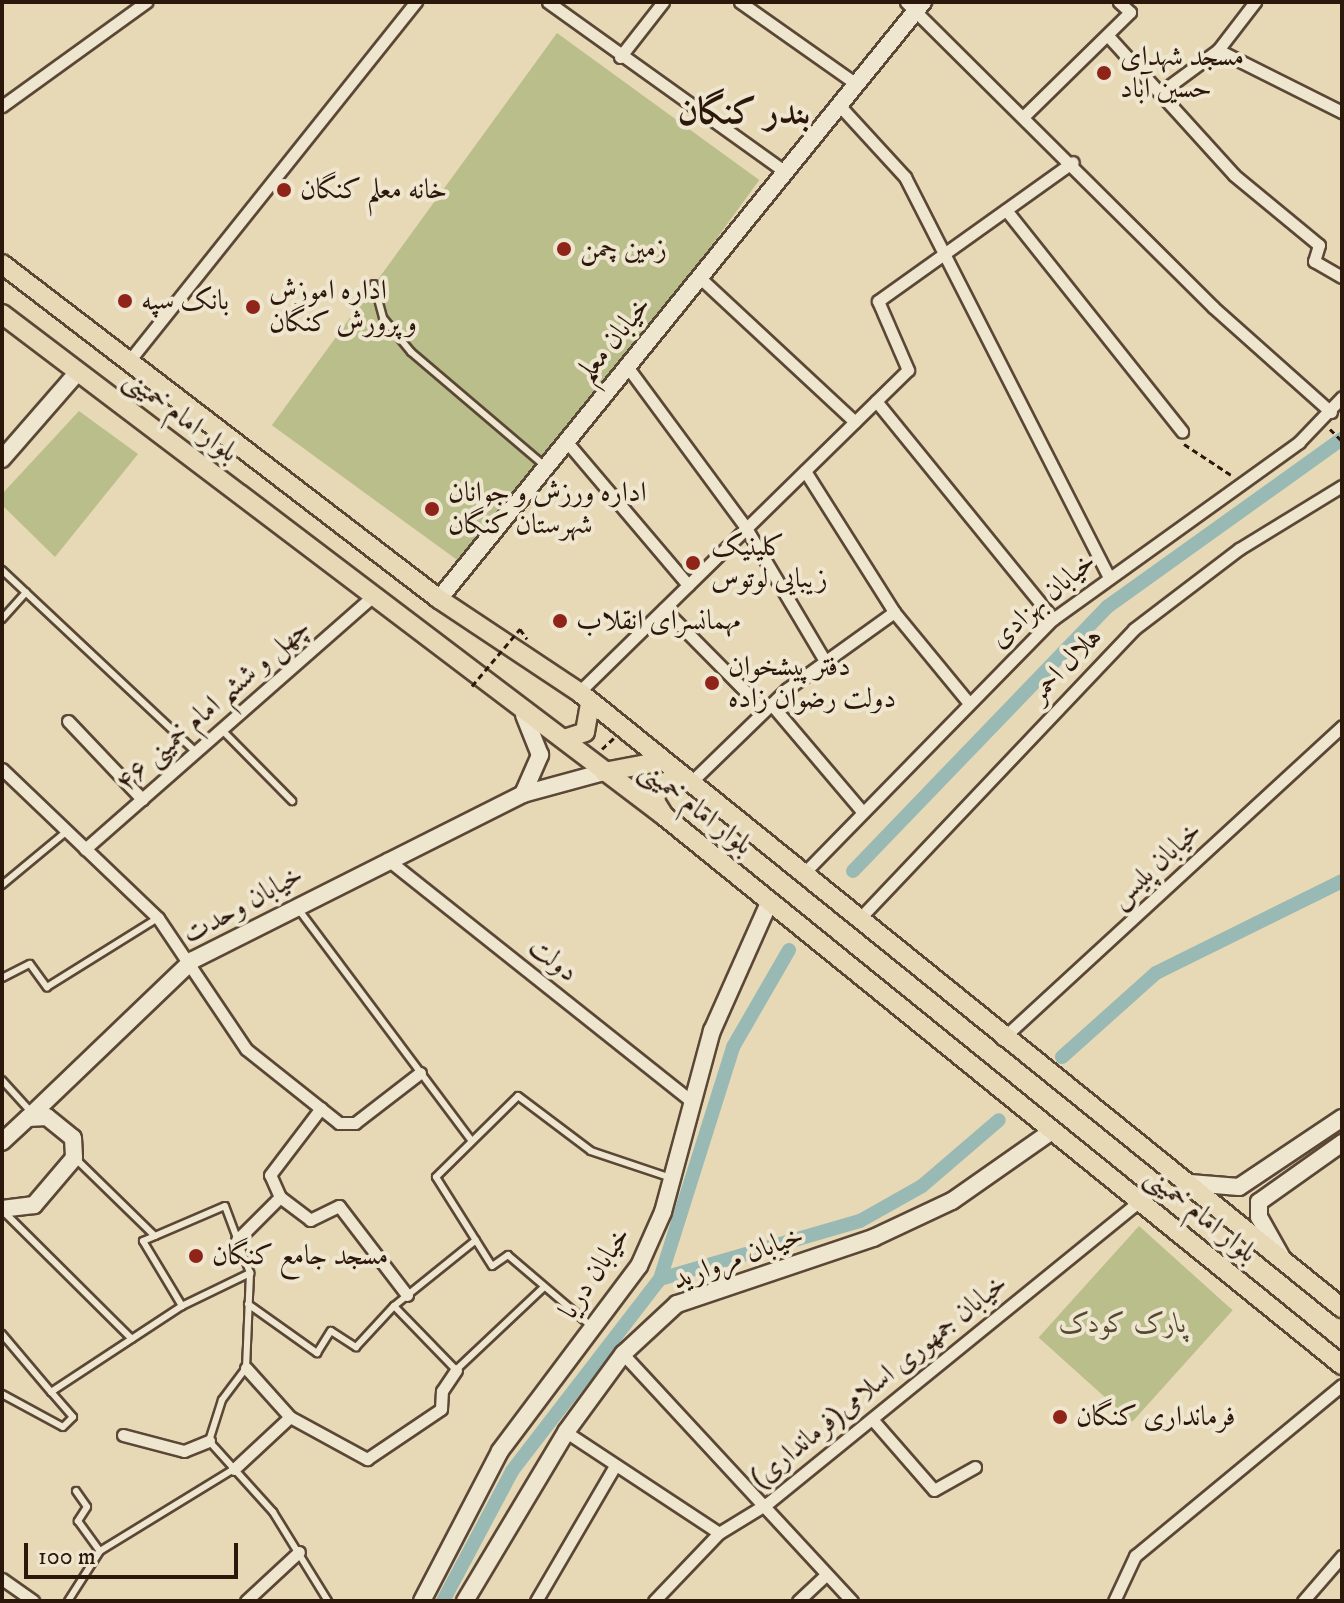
<!DOCTYPE html>
<meta charset="utf-8">
<style>
body{margin:0}
#map{position:relative;width:1344px;height:1603px;overflow:hidden;background:#e7d8b6;font-family:"IM FELL DW Pica",Amiri,serif}
div>[style]{position:absolute}
[style*='--x']{left:calc(var(--x)*1px);top:calc(var(--y)*1px);width:calc(var(--w)*1px);rotate:calc(var(--a)*1deg)}
.green>*{inset:0;background:#b9be8b;transform-origin:0 0}
.canal>*{height:14px;margin:-7px;padding:0 7px;transform-origin:7px;border-radius:7px;background:#98b9b4}
.path>*{height:3px;margin-top:-1.5px;transform-origin:0;background:repeating-linear-gradient(90deg,#2c170b 0 6px,transparent 0 10px)}
.roads{filter:drop-shadow(2px 0 #5b4736) drop-shadow(-2px 0 #5b4736) drop-shadow(0 2px #5b4736) drop-shadow(0 -2px #5b4736)}
.lane>*{height:6px;margin:-3px;padding:0 3px;transform-origin:3px;border-radius:3px;background:#efe6d0}
.street>*{height:11px;margin:-5.5px;padding:0 5.5px;transform-origin:5.5px;border-radius:5.5px;background:#efe6d0}
.secondary>*{height:16px;margin:-8px;padding:0 8px;transform-origin:8px;border-radius:8px;background:#efe6d0}
.primary>*{height:18px;margin:-9px;padding:0 9px;transform-origin:9px;border-radius:9px;background:#e7d8b6}
.path-bridge>*{height:3px;margin-top:-1.5px;transform-origin:0;background:repeating-linear-gradient(90deg,#2c170b 0 6px,transparent 0 10px)}
.dots>*{width:22px;height:22px;translate:-50% -50%;box-sizing:border-box;border:4px solid #efe6d0;border-radius:50%}
span{translate:-50% -50%;white-space:nowrap;text-align:center;line-height:1.15;-webkit-text-stroke:8px #efe6d0;paint-order:stroke}
.poi-label{font-size:28px;color:#2c170b}
.left{translate:0 -50%;text-align:left}
.street-label{font-size:28px;color:#2c170b}
.park-label{font-size:28px;color:#564931;font-style:italic}
.district-label{font-size:36px;color:#2c170b;font-weight:700}
.frame{position:absolute;inset:0;border:4px solid #2c170b;pointer-events:none}
.scale{position:absolute;left:24px;top:1543px;width:214px;height:36px;box-sizing:border-box;border:4px solid #2c170b;border-top:0;padding-left:10px;font-size:24px;line-height:28px;white-space:nowrap;color:#2c170b;-webkit-text-stroke:6px #efe6d0;paint-order:stroke}
</style>
<div id="map">
<div class="green">
<div style="left:557px;top:33px;width:250px;height:485px;rotate:36deg"></div>
<div style="clip-path:polygon(79px 411px,138px 454px,55px 557px,2px 505px,2px 494px)"></div>
<div style="left:1139px;top:1226px;width:126px;height:150px;rotate:42deg"></div>
</div>
<div class="canal">
<div style="--x:853;--y:871;--w:366;--a:-46.1"></div>
<div style="--x:1107;--y:607;--w:289;--a:-35.6"></div>
<div style="--x:1062;--y:1057;--w:126;--a:-41.8"></div>
<div style="--x:1156;--y:973;--w:208;--a:-26.3"></div>
<div style="--x:660;--y:1279;--w:208;--a:-16.2"></div>
<div style="--x:860;--y:1221;--w:71;--a:-29.4"></div>
<div style="--x:922;--y:1186;--w:101;--a:-40.6"></div>
<div style="--x:443;--y:1601;--w:147;--a:-62"></div>
<div style="--x:512;--y:1471;--w:242;--a:-52.4"></div>
<div style="--x:660;--y:1279;--w:243;--a:-72.5"></div>
<div style="--x:733;--y:1047;--w:112;--a:-60"></div>
</div>
<div class="path">
<div style="--x:1330;--y:429;--w:17;--a:45"></div>
<div style="--x:1184;--y:444;--w:56;--a:33.4"></div>
<div style="--x:520;--y:629;--w:12;--a:55"></div>
<div style="--x:602;--y:749;--w:16;--a:-43"></div>
</div>
<div class="roads">
<div class="lane">
<div style="--x:374;--y:284;--w:35;--a:75"></div>
<div style="--x:383;--y:318;--w:44;--a:50.5"></div>
<div style="--x:411;--y:352;--w:176;--a:40.4"></div>
<div style="--x:2;--y:570;--w:267;--a:43.2"></div>
<div style="--x:2;--y:619;--w:36;--a:-48"></div>
<div style="--x:222;--y:730;--w:100;--a:45.4"></div>
<div style="--x:2;--y:885;--w:85;--a:-39.7"></div>
<div style="--x:299;--y:910;--w:287;--a:53.2"></div>
<div style="--x:2;--y:978;--w:31;--a:-27"></div>
<div style="--x:30;--y:964;--w:29;--a:54"></div>
<div style="--x:47;--y:987;--w:131;--a:-31.9"></div>
<div style="--x:2;--y:1080;--w:45;--a:47.7"></div>
<div style="--x:76;--y:1159;--w:110;--a:44.3"></div>
<div style="--x:155;--y:1236;--w:76;--a:-23.2"></div>
<div style="--x:225;--y:1206;--w:72;--a:69.5"></div>
<div style="--x:250;--y:1273;--w:95;--a:92.4"></div>
<div style="--x:246;--y:1368;--w:40;--a:127"></div>
<div style="--x:222;--y:1400;--w:43;--a:107.6"></div>
<div style="--x:209;--y:1441;--w:96;--a:48"></div>
<div style="--x:273;--y:1512;--w:105;--a:58.3"></div>
<div style="--x:4;--y:1212;--w:180;--a:44.8"></div>
<div style="--x:155;--y:1236;--w:13;--a:157"></div>
<div style="--x:143;--y:1241;--w:76;--a:59"></div>
<div style="--x:248;--y:1304;--w:85;--a:35.4"></div>
<div style="--x:317;--y:1353;--w:26;--a:-58"></div>
<div style="--x:331;--y:1331;--w:30;--a:33"></div>
<div style="--x:356;--y:1347;--w:56;--a:-47.2"></div>
<div style="--x:394;--y:1306;--w:89;--a:45.9"></div>
<div style="--x:456;--y:1370;--w:121;--a:-43.3"></div>
<div style="--x:394;--y:1306;--w:105;--a:-38.8"></div>
<div style="--x:591;--y:1326;--w:109;--a:-139.5"></div>
<div style="--x:508;--y:1255;--w:19;--a:145"></div>
<div style="--x:492;--y:1266;--w:105;--a:-122.2"></div>
<div style="--x:436;--y:1177;--w:115;--a:-44.6"></div>
<div style="--x:518;--y:1096;--w:91;--a:37"></div>
<div style="--x:591;--y:1151;--w:84;--a:18.6"></div>
<div style="--x:2;--y:1334;--w:76;--a:49.8"></div>
<div style="--x:2;--y:1394;--w:69;--a:28.4"></div>
<div style="--x:63;--y:1427;--w:14;--a:-45"></div>
<div style="--x:73;--y:1417;--w:33;--a:-131"></div>
<div style="--x:51;--y:1392;--w:157;--a:-33.3"></div>
<div style="--x:182;--y:1306;--w:76;--a:-25.9"></div>
<div style="--x:76;--y:1491;--w:19;--a:55"></div>
<div style="--x:87;--y:1507;--w:17;--a:123"></div>
<div style="--x:78;--y:1521;--w:37;--a:54"></div>
<div style="--x:68;--y:1601;--w:59;--a:-57.4"></div>
<div style="--x:100;--y:1551;--w:157;--a:-31.5"></div>
</div>
<div class="street">
<div style="--x:548;--y:2;--w:289;--a:35.6"></div>
<div style="--x:740;--y:2;--w:141;--a:35.2"></div>
<div style="--x:906;--y:2;--w:433;--a:44.8"></div>
<div style="--x:1213;--y:307;--w:158;--a:41.7"></div>
<div style="--x:1109;--y:37;--w:186;--a:47.8"></div>
<div style="--x:1234;--y:175;--w:110;--a:39.5"></div>
<div style="--x:1319;--y:245;--w:17;--a:107"></div>
<div style="--x:1314;--y:261;--w:32;--a:30"></div>
<div style="--x:1218;--y:50;--w:139;--a:26.6"></div>
<div style="--x:620;--y:57;--w:70;--a:-52"></div>
<div style="--x:1161;--y:92;--w:71;--a:-36.4"></div>
<div style="--x:1218;--y:50;--w:61;--a:-52.4"></div>
<div style="--x:839;--y:105;--w:98;--a:47.5"></div>
<div style="--x:905;--y:177;--w:445;--a:63"></div>
<div style="--x:2;--y:106;--w:178;--a:-35.8"></div>
<div style="--x:1025;--y:115;--w:147;--a:-44.4"></div>
<div style="--x:1130;--y:12;--w:15;--a:-138"></div>
<div style="--x:1006;--y:210;--w:283;--a:51.5"></div>
<div style="--x:698;--y:276;--w:214;--a:42.9"></div>
<div style="--x:129;--y:361;--w:460;--a:-51.4"></div>
<div style="--x:626;--y:365;--w:202;--a:53.6"></div>
<div style="--x:746;--y:528;--w:155;--a:59.3"></div>
<div style="--x:876;--y:401;--w:281;--a:50.9"></div>
<div style="--x:566;--y:441;--w:189;--a:49.7"></div>
<div style="--x:805;--y:471;--w:167;--a:57.7"></div>
<div style="--x:894;--y:612;--w:115;--a:50.6"></div>
<div style="--x:664;--y:609;--w:142;--a:45.3"></div>
<div style="--x:579;--y:692;--w:460;--a:-44.4"></div>
<div style="--x:908;--y:370;--w:75;--a:-113.5"></div>
<div style="--x:878;--y:301;--w:239;--a:-35.5"></div>
<div style="--x:771;--y:704;--w:139;--a:49.7"></div>
<div style="--x:68;--y:721;--w:108;--a:46.5"></div>
<div style="--x:2;--y:769;--w:216;--a:43.7"></div>
<div style="--x:158;--y:918;--w:158;--a:56.1"></div>
<div style="--x:246;--y:1049;--w:119;--a:38.5"></div>
<div style="--x:339;--y:1123;--w:16;--a:0"></div>
<div style="--x:355;--y:1123;--w:82;--a:-37.6"></div>
<div style="--x:690;--y:783;--w:135;--a:-44.1"></div>
<div style="--x:787;--y:689;--w:132;--a:-35.7"></div>
<div style="--x:85;--y:849;--w:382;--a:-41.3"></div>
<div style="--x:387;--y:859;--w:387;--a:38.5"></div>
<div style="--x:804;--y:873;--w:356;--a:-45.6"></div>
<div style="--x:1053;--y:619;--w:303;--a:-35.7"></div>
<div style="--x:1299;--y:442;--w:62;--a:-46.3"></div>
<div style="--x:860;--y:918;--w:398;--a:-46.5"></div>
<div style="--x:1134;--y:629;--w:132;--a:-37.3"></div>
<div style="--x:1239;--y:549;--w:121;--a:-31.5"></div>
<div style="--x:1002;--y:1039;--w:462;--a:-42.6"></div>
<div style="--x:280;--y:1197;--w:38;--a:37"></div>
<div style="--x:310;--y:1220;--w:32;--a:-26"></div>
<div style="--x:339;--y:1206;--w:112;--a:52.6"></div>
<div style="--x:237;--y:1240;--w:61;--a:-45"></div>
<div style="--x:280;--y:1197;--w:24;--a:-114"></div>
<div style="--x:270;--y:1175;--w:84;--a:-52.7"></div>
<div style="--x:623;--y:1354;--w:337;--a:47.2"></div>
<div style="--x:246;--y:1368;--w:66;--a:48.1"></div>
<div style="--x:290;--y:1417;--w:88;--a:28.6"></div>
<div style="--x:367;--y:1459;--w:89;--a:-34"></div>
<div style="--x:441;--y:1409;--w:18;--a:-87"></div>
<div style="--x:442;--y:1391;--w:25;--a:-56"></div>
<div style="--x:872;--y:1419;--w:94;--a:48.9"></div>
<div style="--x:934;--y:1490;--w:47;--a:-29.3"></div>
<div style="--x:566;--y:1432;--w:183;--a:33.4"></div>
<div style="--x:123;--y:1435;--w:63;--a:14.7"></div>
<div style="--x:184;--y:1451;--w:27;--a:-22"></div>
<div style="--x:234;--y:1469;--w:76;--a:-42.9"></div>
<div style="--x:2;--y:1579;--w:38;--a:35"></div>
<div style="--x:246;--y:1601;--w:72;--a:-42.8"></div>
<div style="--x:536;--y:1601;--w:156;--a:-59.7"></div>
<div style="--x:654;--y:1601;--w:94;--a:-46.3"></div>
<div style="--x:719;--y:1533;--w:57;--a:-31.5"></div>
<div style="--x:768;--y:1503;--w:478;--a:-39.1"></div>
<div style="--x:798;--y:1601;--w:38;--a:-43"></div>
<div style="--x:1114;--y:1601;--w:50;--a:-65"></div>
<div style="--x:1135;--y:1556;--w:268;--a:-39.6"></div>
<div style="--x:1303;--y:1601;--w:60;--a:-49.1"></div>
</div>
<div class="secondary">
<div style="--x:2;--y:459;--w:116;--a:-48.9"></div>
<div style="--x:439;--y:599;--w:769;--a:-50.97"></div>
<div style="--x:523;--y:794;--w:43;--a:-66.4"></div>
<div style="--x:540;--y:755;--w:43;--a:-111.8"></div>
<div style="--x:28;--y:1118;--w:228;--a:-43.8"></div>
<div style="--x:193;--y:960;--w:369;--a:-26.7"></div>
<div style="--x:523;--y:794;--w:84;--a:-15.2"></div>
<div style="--x:2;--y:1142;--w:35;--a:-43"></div>
<div style="--x:28;--y:1118;--w:19;--a:-3"></div>
<div style="--x:47;--y:1117;--w:33;--a:39"></div>
<div style="--x:73;--y:1138;--w:20;--a:87"></div>
<div style="--x:74;--y:1158;--w:62;--a:130.4"></div>
<div style="--x:34;--y:1205;--w:32;--a:173"></div>
<div style="--x:1190;--y:1183;--w:49;--a:4.7"></div>
<div style="--x:1239;--y:1187;--w:124;--a:-33.8"></div>
<div style="--x:1281;--y:1256;--w:45;--a:-119.4"></div>
<div style="--x:1259;--y:1217;--w:15;--a:-90"></div>
<div style="--x:1259;--y:1202;--w:102;--a:-35.4"></div>
<div style="--x:422;--y:1601;--w:169;--a:-62.5"></div>
<div style="--x:500;--y:1451;--w:231;--a:-53.1"></div>
<div style="--x:639;--y:1266;--w:59;--a:-66"></div>
<div style="--x:663;--y:1212;--w:188;--a:-74.9"></div>
<div style="--x:712;--y:1031;--w:140;--a:-66"></div>
<div style="--x:465;--y:1601;--w:197;--a:-59.1"></div>
<div style="--x:566;--y:1432;--w:97;--a:-53.8"></div>
<div style="--x:623;--y:1354;--w:74;--a:-42.8"></div>
<div style="--x:677;--y:1304;--w:207;--a:-18.6"></div>
<div style="--x:873;--y:1238;--w:87;--a:-25.1"></div>
<div style="--x:952;--y:1201;--w:122;--a:-35"></div>
</div>
<div class="primary">
<div style="--x:2;--y:264;--w:551;--a:37.47"></div>
<div style="--x:439;--y:599;--w:168;--a:33.6"></div>
<div style="--x:579;--y:692;--w:981;--a:38.92"></div>
<div style="--x:2;--y:314;--w:829;--a:37.16"></div>
<div style="--x:663;--y:815;--w:874;--a:39.01"></div>
<div style="--x:564;--y:739;--w:22;--a:-18"></div>
<div style="--x:585;--y:732;--w:29;--a:-80"></div>
<div style="--x:604;--y:772;--w:59;--a:-10.7"></div>
<div style="--x:663;--y:814;--w:15;--a:-122"></div>
<div style="--x:655;--y:801;--w:16;--a:-79"></div>
<div style="--x:658;--y:785;--w:24;--a:-22"></div>
</div>
</div>
<div class="path-bridge">
<div style="--x:472;--y:686;--w:75;--a:-49.9"></div>
</div>
<div class="dots">
<div style="left:1104px;top:73px;background:#8f2418"></div>
<div style="left:284px;top:190px;background:#8f2418"></div>
<div style="left:564px;top:249px;background:#8f2418"></div>
<div style="left:125px;top:301px;background:#8f2418"></div>
<div style="left:253px;top:307px;background:#8f2418"></div>
<div style="left:432px;top:509px;background:#8f2418"></div>
<div style="left:693px;top:563px;background:#8f2418"></div>
<div style="left:560px;top:621px;background:#8f2418"></div>
<div style="left:712px;top:683px;background:#8f2418"></div>
<div style="left:196px;top:1256px;background:#8f2418"></div>
<div style="left:1060px;top:1417px;background:#8f2418"></div>
</div>
<div class="poi-label">
<span class="left" style="left:1120px;top:73px">مسجد شهدای<br>حسین آباد</span>
<span class="left" style="left:300px;top:190px">خانه معلم کنگان</span>
<span class="left" style="left:580px;top:249px">زمین چمن</span>
<span class="left" style="left:269px;top:307px">اداره اموزش<br>و پرورش کنگان</span>
<span class="left" style="left:141px;top:301px">بانک سپه</span>
<span class="left" style="left:448px;top:509px">اداره ورزش و جوانان<br>شهرستان کنگان</span>
<span class="left" style="left:711px;top:563px">کلینیک<br>زیبایی لوتوس</span>
<span class="left" style="left:576px;top:621px">مهمانسرای انقلاب</span>
<span class="left" style="left:728px;top:683px">دفتر پیشخوان<br>دولت رضوان زاده</span>
<span class="left" style="left:212px;top:1256px">مسجد جامع کنگان</span>
<span class="left" style="left:1076px;top:1417px">فرمانداری کنگان</span>
</div>
<div class="street-label">
<span style="left:614px;top:339px;rotate:-51deg">خیابان معلم</span>
<span style="left:181px;top:416px;rotate:37deg">بلوار امام خمینی</span>
<span style="left:1043px;top:600px;rotate:-41deg">خیابان بهزادی</span>
<span style="left:1066px;top:665px;rotate:-46deg">هلال احمر</span>
<span style="left:213px;top:705px;rotate:-41deg">چهل و ششم امام خمینی ۴۶</span>
<span style="left:696px;top:808px;rotate:38deg">بلوار امام خمینی</span>
<span style="left:1156px;top:865px;rotate:-43deg">خیابان پلیس</span>
<span style="left:243px;top:905px;rotate:-29deg">خیابان وحدت</span>
<span style="left:553px;top:960px;rotate:38deg">دولت</span>
<span style="left:1201px;top:1215px;rotate:39deg">بلوار امام خمینی</span>
<span style="left:738px;top:1258px;rotate:-20deg">خیابان مروارید</span>
<span style="left:595px;top:1273px;rotate:-56deg">خیابان دریا</span>
<span style="left:879px;top:1381px;rotate:-39deg">خیابان جمهوری اسلامی(فرمانداری)</span>
</div>
<div class="park-label">
<span style="left:1123px;top:1324px">پارک کودک</span>
</div>
<div class="district-label">
<span style="left:744px;top:113px">بندر کنگان</span>
</div>
<div class="frame"></div>
<div class="scale">100 m</div>
</div>
